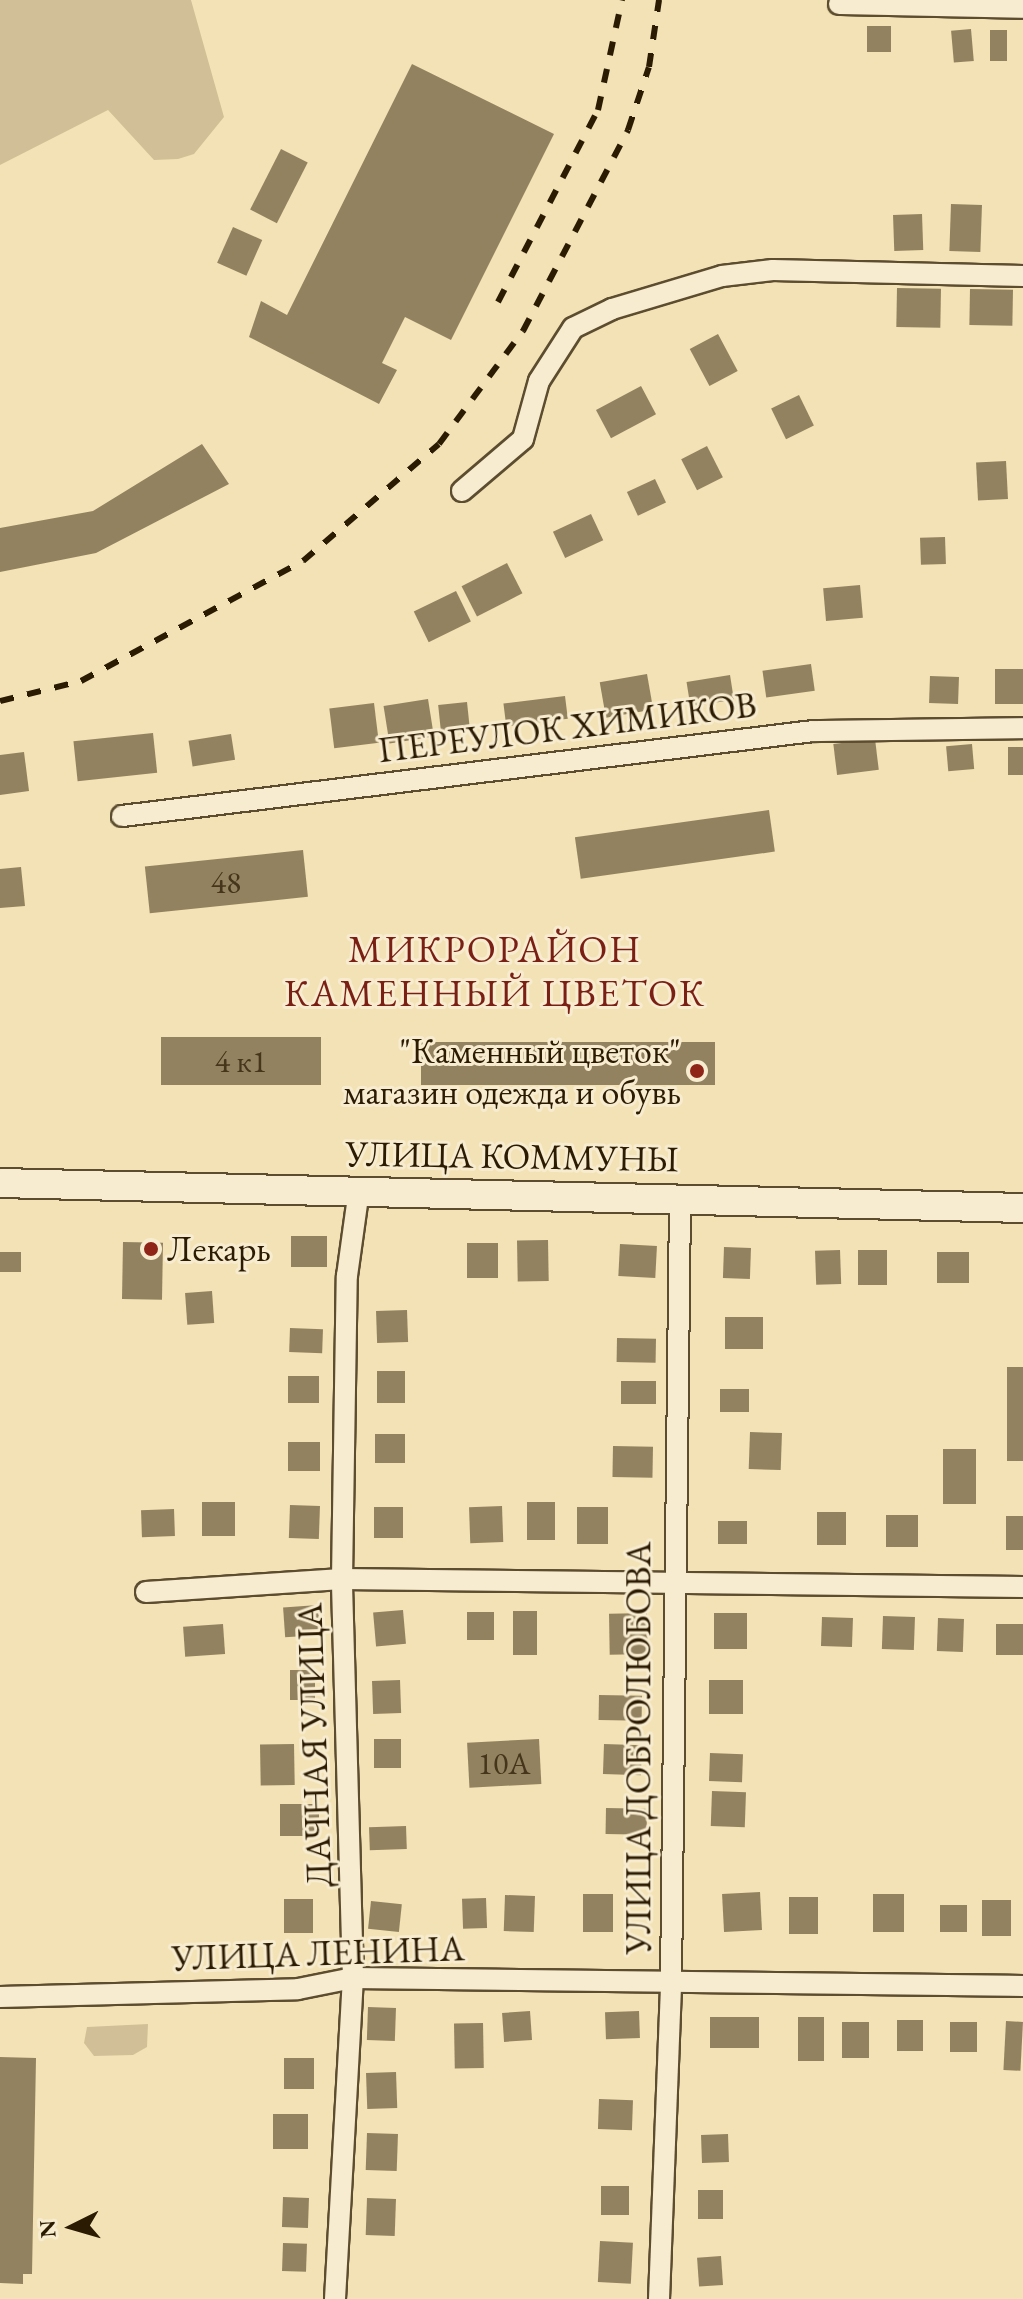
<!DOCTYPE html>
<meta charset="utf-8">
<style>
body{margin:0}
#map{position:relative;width:1023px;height:2299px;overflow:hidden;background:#f3e2b5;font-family:"EB Garamond",serif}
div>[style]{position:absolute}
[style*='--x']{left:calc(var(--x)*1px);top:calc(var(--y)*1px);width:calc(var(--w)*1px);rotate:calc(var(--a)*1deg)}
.green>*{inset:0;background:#d1c097}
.building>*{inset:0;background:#938260;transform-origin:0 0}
.roads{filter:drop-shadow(2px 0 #5d4d30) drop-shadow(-2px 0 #5d4d30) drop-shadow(0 2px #5d4d30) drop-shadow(0 -2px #5d4d30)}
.street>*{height:20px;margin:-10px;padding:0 10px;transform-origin:10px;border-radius:10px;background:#f7eccf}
.secondary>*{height:28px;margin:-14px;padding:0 14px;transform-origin:14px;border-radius:14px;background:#f7eccf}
.rail>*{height:6px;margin-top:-3px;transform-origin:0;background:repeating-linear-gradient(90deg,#2b1b03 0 14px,transparent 0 28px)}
.dots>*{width:22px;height:22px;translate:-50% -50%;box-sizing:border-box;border:4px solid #f7eccf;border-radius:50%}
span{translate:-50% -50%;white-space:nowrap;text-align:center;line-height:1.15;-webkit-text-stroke:6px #f7eccf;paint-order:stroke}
.number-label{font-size:32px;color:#45351a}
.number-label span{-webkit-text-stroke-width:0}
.street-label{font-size:36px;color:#2b1b03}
.poi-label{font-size:36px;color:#2b1b03}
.right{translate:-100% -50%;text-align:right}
.left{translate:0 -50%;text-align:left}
.neighbourhood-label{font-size:38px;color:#7a1f14;letter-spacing:2px}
.north{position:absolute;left:32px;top:2187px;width:80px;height:80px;-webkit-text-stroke:6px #f7eccf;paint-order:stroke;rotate:265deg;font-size:22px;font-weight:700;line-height:32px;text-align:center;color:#2b1b03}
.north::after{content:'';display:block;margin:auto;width:28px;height:36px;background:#2b1b03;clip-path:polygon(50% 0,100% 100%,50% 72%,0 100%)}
</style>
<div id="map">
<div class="green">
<div style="clip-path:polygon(0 0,191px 0,224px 117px,194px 154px,178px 159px,154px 160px,108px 110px,0 165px)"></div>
<div style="clip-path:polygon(148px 2024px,147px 2047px,133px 2055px,94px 2056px,84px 2043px,87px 2027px)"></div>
</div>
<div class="building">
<div style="left:867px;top:26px;width:24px;height:26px"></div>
<div style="left:971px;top:29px;width:32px;height:20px;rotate:85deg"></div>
<div style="left:990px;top:30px;width:17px;height:31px"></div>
<div style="clip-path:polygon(412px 64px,554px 134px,451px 340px,405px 317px,382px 363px,397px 370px,379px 404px,249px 337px,261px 301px,287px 315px)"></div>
<div style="left:281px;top:149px;width:30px;height:68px;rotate:27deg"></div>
<div style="left:951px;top:204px;width:31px;height:47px;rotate:2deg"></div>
<div style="left:922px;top:214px;width:36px;height:29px;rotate:88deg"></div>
<div style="left:233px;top:227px;width:32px;height:39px;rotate:24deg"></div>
<div style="left:897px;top:288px;width:44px;height:39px;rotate:1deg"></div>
<div style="left:970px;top:289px;width:43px;height:36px;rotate:1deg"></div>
<div style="left:718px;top:334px;width:42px;height:32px;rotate:62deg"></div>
<div style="left:641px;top:386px;width:32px;height:51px;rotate:62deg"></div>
<div style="left:799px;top:395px;width:34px;height:31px;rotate:64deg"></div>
<div style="clip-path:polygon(202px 444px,229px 484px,96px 553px,0 572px,0 528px,93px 511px)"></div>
<div style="left:707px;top:446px;width:35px;height:29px;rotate:63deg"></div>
<div style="left:1006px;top:461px;width:38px;height:30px;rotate:87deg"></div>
<div style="left:655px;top:479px;width:26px;height:31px;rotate:65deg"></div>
<div style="left:591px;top:514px;width:29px;height:42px;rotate:65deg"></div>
<div style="left:945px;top:537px;width:27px;height:25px;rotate:88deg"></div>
<div style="left:507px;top:563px;width:34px;height:51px;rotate:63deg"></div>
<div style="left:860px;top:585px;width:33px;height:37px;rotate:85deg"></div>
<div style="left:456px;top:591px;width:34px;height:47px;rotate:64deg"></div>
<div style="left:811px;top:664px;width:27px;height:49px;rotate:82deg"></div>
<div style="left:995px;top:669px;width:28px;height:35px"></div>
<div style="left:647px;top:674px;width:36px;height:48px;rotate:80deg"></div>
<div style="left:730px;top:675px;width:25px;height:44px;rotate:81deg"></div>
<div style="left:930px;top:676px;width:29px;height:27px;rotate:2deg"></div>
<div style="left:565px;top:696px;width:23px;height:62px;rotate:83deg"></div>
<div style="left:428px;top:699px;width:38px;height:45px;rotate:81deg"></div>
<div style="left:467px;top:702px;width:28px;height:29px;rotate:84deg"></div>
<div style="left:374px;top:703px;width:40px;height:45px;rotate:83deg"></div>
<div style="left:153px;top:733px;width:40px;height:80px;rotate:84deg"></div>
<div style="left:231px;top:734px;width:26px;height:43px;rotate:81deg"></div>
<div style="left:875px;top:739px;width:31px;height:42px;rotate:83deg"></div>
<div style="left:972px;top:744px;width:25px;height:26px;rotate:85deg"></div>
<div style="left:1023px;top:747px;width:28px;height:15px;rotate:90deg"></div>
<div style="clip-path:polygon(24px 752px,29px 791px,0 795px,0 755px)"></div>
<div style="left:769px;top:810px;width:42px;height:196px;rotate:82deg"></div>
<div style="left:303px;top:850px;width:47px;height:159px;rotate:84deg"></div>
<div style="clip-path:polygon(21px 867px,25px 906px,0 908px,0 869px)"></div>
<div style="left:161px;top:1037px;width:160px;height:48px"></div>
<div style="left:421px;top:1042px;width:294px;height:43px"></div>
<div style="left:291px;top:1236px;width:36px;height:31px"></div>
<div style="left:548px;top:1240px;width:41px;height:31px;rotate:89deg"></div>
<div style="left:123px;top:1242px;width:40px;height:57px;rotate:1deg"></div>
<div style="left:467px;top:1243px;width:31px;height:35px"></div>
<div style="left:620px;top:1244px;width:37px;height:32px;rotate:3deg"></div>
<div style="left:724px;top:1247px;width:27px;height:31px;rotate:2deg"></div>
<div style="left:840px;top:1250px;width:34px;height:25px;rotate:88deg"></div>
<div style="left:858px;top:1250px;width:29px;height:35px"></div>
<div style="left:0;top:1252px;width:21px;height:20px"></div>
<div style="left:937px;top:1252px;width:32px;height:31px"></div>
<div style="left:212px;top:1291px;width:32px;height:27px;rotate:86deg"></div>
<div style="left:407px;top:1310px;width:32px;height:31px;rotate:88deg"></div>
<div style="left:725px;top:1317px;width:38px;height:32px"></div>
<div style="left:290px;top:1328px;width:33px;height:24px;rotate:2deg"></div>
<div style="left:617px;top:1338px;width:39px;height:24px;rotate:1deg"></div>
<div style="left:1023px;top:1367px;width:94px;height:16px;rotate:90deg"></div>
<div style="left:377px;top:1371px;width:28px;height:32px"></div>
<div style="left:319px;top:1376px;width:27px;height:31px;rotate:90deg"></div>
<div style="left:621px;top:1381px;width:35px;height:23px"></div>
<div style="left:749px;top:1389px;width:23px;height:29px;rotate:90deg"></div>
<div style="left:750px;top:1432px;width:32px;height:37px;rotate:2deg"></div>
<div style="left:375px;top:1434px;width:30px;height:29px"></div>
<div style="left:320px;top:1442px;width:29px;height:32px;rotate:90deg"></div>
<div style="left:613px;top:1446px;width:40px;height:31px;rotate:1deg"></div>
<div style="left:943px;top:1449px;width:33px;height:55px"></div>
<div style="left:202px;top:1502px;width:33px;height:34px"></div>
<div style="left:527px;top:1502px;width:28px;height:38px"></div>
<div style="left:290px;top:1505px;width:30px;height:33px;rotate:2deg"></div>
<div style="left:502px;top:1506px;width:36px;height:33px;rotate:88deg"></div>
<div style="left:374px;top:1507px;width:29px;height:31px"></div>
<div style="left:577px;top:1507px;width:31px;height:37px"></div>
<div style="left:174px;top:1509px;width:27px;height:33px;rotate:88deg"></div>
<div style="left:817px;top:1512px;width:29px;height:33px"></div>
<div style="left:886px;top:1515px;width:32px;height:32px"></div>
<div style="left:1023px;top:1516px;width:34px;height:17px;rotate:90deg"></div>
<div style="left:718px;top:1521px;width:29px;height:23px"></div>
<div style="left:318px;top:1605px;width:30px;height:35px;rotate:86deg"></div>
<div style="left:403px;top:1610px;width:34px;height:30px;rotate:85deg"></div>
<div style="left:513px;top:1611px;width:24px;height:44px"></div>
<div style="left:467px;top:1612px;width:27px;height:28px"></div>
<div style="left:647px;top:1613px;width:41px;height:38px;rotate:89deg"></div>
<div style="left:714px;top:1613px;width:33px;height:36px"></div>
<div style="left:883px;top:1616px;width:32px;height:33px;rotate:2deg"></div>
<div style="left:822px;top:1617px;width:31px;height:29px;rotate:2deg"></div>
<div style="left:938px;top:1618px;width:26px;height:33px;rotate:2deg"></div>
<div style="left:223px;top:1624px;width:30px;height:40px;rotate:86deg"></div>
<div style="left:1023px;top:1624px;width:31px;height:27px;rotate:90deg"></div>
<div style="left:290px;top:1670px;width:25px;height:30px"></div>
<div style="left:400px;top:1680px;width:33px;height:28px;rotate:88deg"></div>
<div style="left:709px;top:1680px;width:34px;height:34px"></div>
<div style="left:599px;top:1695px;width:43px;height:25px;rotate:1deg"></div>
<div style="left:374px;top:1739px;width:27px;height:29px"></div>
<div style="left:539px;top:1739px;width:45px;height:72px;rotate:87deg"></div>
<div style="left:294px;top:1744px;width:41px;height:34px;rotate:89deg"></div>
<div style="left:604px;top:1744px;width:38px;height:30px;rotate:2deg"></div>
<div style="left:710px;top:1753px;width:33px;height:28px;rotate:2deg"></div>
<div style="left:712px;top:1791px;width:34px;height:35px;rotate:2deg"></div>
<div style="left:280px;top:1804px;width:39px;height:32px"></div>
<div style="left:606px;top:1808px;width:41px;height:26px;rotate:1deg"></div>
<div style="left:406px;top:1826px;width:23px;height:37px;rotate:88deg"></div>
<div style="left:760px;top:1892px;width:38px;height:38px;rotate:87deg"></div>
<div style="left:583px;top:1894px;width:30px;height:38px"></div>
<div style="left:904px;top:1894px;width:38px;height:31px;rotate:90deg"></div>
<div style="left:505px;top:1895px;width:30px;height:36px;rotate:2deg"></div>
<div style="left:789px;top:1897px;width:29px;height:37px"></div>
<div style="left:486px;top:1898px;width:30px;height:24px;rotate:88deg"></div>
<div style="left:284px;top:1899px;width:29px;height:34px"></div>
<div style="left:982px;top:1900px;width:29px;height:36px"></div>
<div style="left:371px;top:1901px;width:31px;height:28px;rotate:6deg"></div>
<div style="left:940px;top:1905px;width:27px;height:27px"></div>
<div style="left:368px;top:2007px;width:28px;height:33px;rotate:2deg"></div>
<div style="left:530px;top:2011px;width:29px;height:28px;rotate:86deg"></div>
<div style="left:639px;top:2011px;width:27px;height:34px;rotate:88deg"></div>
<div style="left:710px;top:2017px;width:49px;height:31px"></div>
<div style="left:798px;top:2017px;width:26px;height:44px"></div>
<div style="left:897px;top:2020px;width:26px;height:31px"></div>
<div style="left:1006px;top:2021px;width:17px;height:49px;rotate:3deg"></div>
<div style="left:842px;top:2022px;width:27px;height:36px"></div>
<div style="left:950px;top:2022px;width:27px;height:30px"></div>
<div style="left:483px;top:2023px;width:45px;height:29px;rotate:89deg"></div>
<div style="clip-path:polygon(0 2057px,36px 2058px,32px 2274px,23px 2274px,23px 2284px,0 2283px)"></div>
<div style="left:284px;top:2058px;width:30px;height:31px"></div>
<div style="left:396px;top:2072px;width:36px;height:30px;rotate:88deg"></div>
<div style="left:599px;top:2099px;width:34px;height:30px;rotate:2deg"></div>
<div style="left:273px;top:2114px;width:35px;height:35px"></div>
<div style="left:367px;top:2133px;width:31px;height:37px;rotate:2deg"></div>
<div style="left:728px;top:2134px;width:28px;height:27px;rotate:88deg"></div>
<div style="left:601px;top:2186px;width:28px;height:29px"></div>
<div style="left:723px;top:2190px;width:29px;height:25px;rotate:90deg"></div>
<div style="left:283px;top:2197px;width:26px;height:30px;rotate:2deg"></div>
<div style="left:367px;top:2198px;width:29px;height:37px;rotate:2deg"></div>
<div style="left:600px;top:2241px;width:33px;height:41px;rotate:3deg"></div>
<div style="left:283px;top:2243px;width:24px;height:28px;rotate:2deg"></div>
<div style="left:721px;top:2256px;width:29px;height:24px;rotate:86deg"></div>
</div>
<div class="roads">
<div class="street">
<div style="--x:839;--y:4;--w:184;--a:1.2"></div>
<div style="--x:462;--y:491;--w:80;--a:-40.4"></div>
<div style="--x:523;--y:439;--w:60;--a:-74.6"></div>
<div style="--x:539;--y:381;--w:63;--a:-57.3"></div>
<div style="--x:573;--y:328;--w:43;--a:-26"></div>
<div style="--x:612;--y:309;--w:115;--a:-16.7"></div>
<div style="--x:722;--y:276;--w:51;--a:-6.7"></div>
<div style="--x:773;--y:270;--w:250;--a:1.4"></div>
<div style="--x:122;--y:816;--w:696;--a:-7.01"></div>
<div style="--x:813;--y:731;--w:210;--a:-0.8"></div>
<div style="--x:146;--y:1592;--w:196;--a:-3.8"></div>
<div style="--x:342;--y:1579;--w:681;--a:0.67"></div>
<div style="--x:0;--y:1997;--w:298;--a:-1.5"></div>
<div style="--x:298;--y:1989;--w:56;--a:-11.3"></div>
<div style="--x:353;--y:1978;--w:670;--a:0.68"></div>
<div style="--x:335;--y:2299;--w:322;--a:-86.8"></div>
<div style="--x:353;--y:1978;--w:399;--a:-91.6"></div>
<div style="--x:342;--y:1579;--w:303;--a:-89.1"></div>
<div style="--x:347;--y:1276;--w:87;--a:-82.1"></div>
<div style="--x:659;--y:2299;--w:316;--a:-87.8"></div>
<div style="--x:671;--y:1983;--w:786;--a:-89.34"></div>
</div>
<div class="secondary">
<div style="--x:0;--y:1183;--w:1023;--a:1.4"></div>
</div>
</div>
<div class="rail">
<div style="--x:498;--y:302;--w:216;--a:-62.5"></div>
<div style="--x:598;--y:110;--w:113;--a:-77.7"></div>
<div style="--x:0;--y:701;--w:83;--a:-13.9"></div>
<div style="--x:81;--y:681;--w:252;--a:-28.4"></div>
<div style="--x:303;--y:561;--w:179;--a:-40.7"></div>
<div style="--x:439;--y:444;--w:141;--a:-53.4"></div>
<div style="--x:523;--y:331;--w:227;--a:-62.4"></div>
<div style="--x:628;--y:130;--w:66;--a:-71.6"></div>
<div style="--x:649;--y:67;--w:68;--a:-81.5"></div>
</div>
<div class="dots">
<div style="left:697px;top:1071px;background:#8f2418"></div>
<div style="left:151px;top:1249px;background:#8f2418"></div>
</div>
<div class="number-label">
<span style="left:226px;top:882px">48</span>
<span style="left:241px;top:1061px">4 к1</span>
<span style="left:504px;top:1763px">10А</span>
</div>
<div class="street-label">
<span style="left:567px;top:727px;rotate:-7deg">ПЕРЕУЛОК ХИМИКОВ</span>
<span style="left:512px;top:1156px;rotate:1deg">УЛИЦА КОММУНЫ</span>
<span style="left:314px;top:1745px;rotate:-92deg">ДАЧНАЯ УЛИЦА</span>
<span style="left:638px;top:1748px;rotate:-90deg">УЛИЦА ДОБРОЛЮБОВА</span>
<span style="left:318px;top:1953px;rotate:-2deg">УЛИЦА ЛЕНИНА</span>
</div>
<div class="poi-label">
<span class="right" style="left:681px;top:1071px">"Каменный цветок"<br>магазин одежда и обувь</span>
<span class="left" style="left:167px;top:1249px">Лекарь</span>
</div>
<div class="neighbourhood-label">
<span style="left:495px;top:971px">МИКРОРАЙОН<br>КАМЕННЫЙ ЦВЕТОК</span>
</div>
<div class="north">N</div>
</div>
